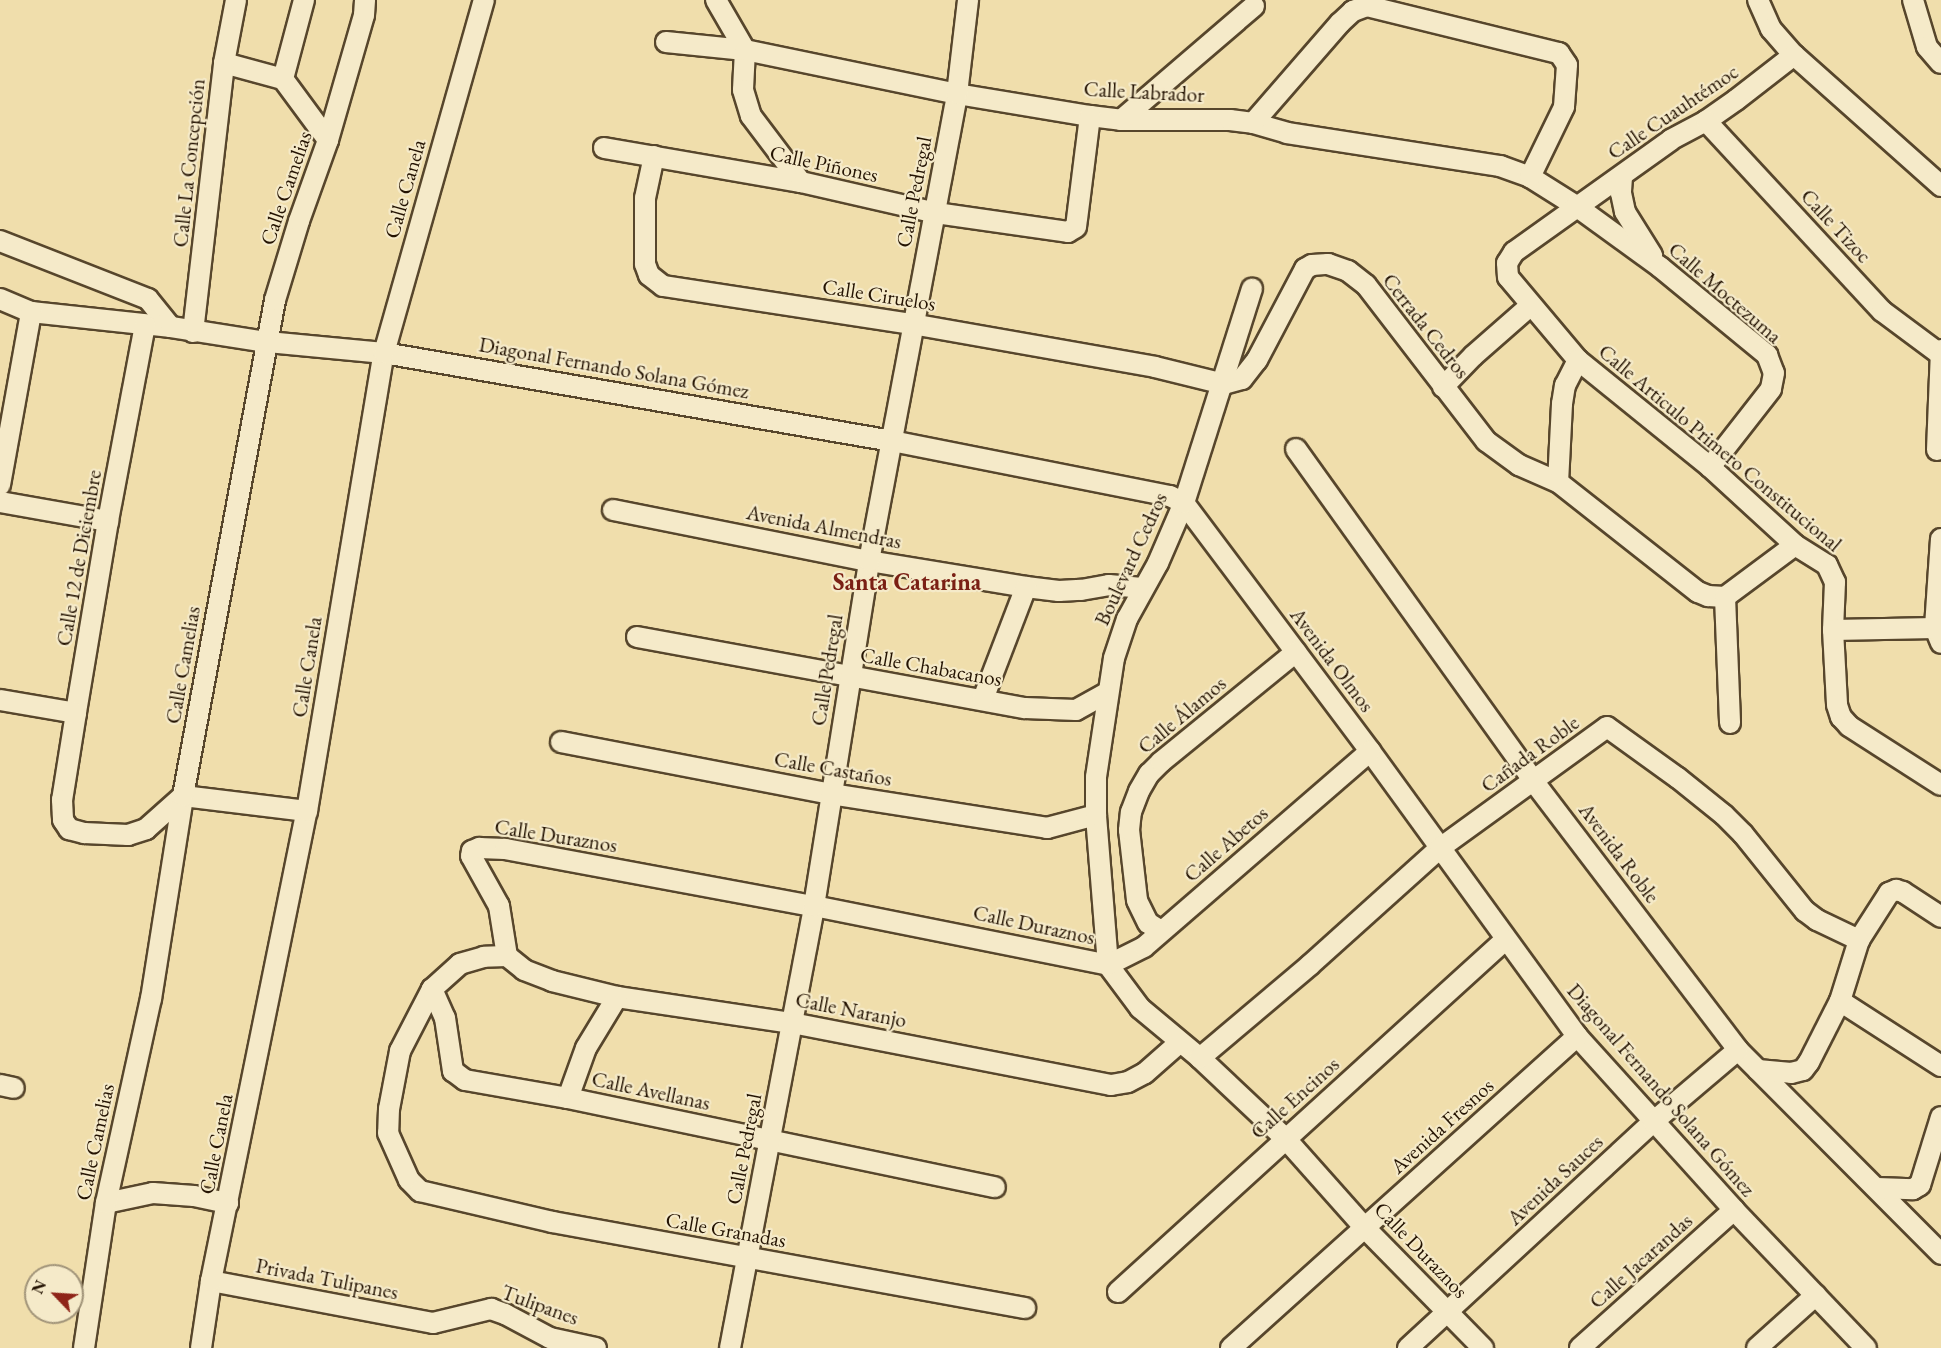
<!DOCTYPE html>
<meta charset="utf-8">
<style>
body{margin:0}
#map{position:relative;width:1941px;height:1348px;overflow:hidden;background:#f0deac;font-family:"EB Garamond",serif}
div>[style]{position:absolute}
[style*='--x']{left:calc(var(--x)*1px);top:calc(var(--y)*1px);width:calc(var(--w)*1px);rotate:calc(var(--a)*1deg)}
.roads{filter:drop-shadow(2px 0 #57462c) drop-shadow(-2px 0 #57462c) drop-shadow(0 2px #57462c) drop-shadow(0 -2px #57462c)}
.minor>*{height:20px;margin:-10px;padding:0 10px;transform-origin:10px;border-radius:10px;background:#f5eac9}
span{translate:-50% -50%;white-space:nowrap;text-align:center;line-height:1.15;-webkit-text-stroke:4.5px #f5eac9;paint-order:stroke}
.street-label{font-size:21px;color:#241302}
.quarter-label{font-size:24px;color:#7a1f14;font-weight:700}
.north{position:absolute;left:24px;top:1264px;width:60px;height:60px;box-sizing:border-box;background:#f5eac9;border:2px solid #a19479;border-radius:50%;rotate:295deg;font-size:16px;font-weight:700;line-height:24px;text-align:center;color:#241302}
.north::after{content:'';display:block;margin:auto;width:21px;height:27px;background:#8f2418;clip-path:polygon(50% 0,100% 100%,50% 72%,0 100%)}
</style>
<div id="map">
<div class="roads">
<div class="minor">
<div style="--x:304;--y:0;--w:82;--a:104.9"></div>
<div style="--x:283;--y:79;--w:76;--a:53.6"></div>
<div style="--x:716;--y:0;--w:58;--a:59.9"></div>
<div style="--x:745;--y:50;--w:40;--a:92.9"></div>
<div style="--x:743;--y:90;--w:27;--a:73"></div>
<div style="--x:751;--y:116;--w:83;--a:52.9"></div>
<div style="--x:1758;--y:0;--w:32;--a:66"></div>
<div style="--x:1771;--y:29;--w:35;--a:49"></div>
<div style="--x:1794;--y:55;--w:197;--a:41.7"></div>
<div style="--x:1913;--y:0;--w:49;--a:73.4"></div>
<div style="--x:1927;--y:47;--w:21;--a:49"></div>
<div style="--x:666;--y:42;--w:79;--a:5.8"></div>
<div style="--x:745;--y:50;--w:217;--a:11.7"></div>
<div style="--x:957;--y:94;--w:135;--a:9.4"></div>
<div style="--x:1090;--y:116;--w:31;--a:7"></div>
<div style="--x:1121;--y:120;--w:109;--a:0"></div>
<div style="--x:1230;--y:120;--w:23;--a:7"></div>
<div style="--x:1253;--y:123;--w:35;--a:16"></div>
<div style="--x:1287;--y:133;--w:216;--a:8.8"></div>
<div style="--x:1500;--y:166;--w:32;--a:20"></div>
<div style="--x:1530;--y:177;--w:54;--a:32.2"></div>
<div style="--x:1576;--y:206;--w:104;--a:36"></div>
<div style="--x:1660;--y:267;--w:139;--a:39.4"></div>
<div style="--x:1767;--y:355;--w:19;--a:69"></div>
<div style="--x:1774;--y:373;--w:16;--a:101"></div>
<div style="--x:1771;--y:389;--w:99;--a:128"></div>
<div style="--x:1794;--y:55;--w:73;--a:142.2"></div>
<div style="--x:1736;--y:100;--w:37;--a:145"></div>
<div style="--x:1706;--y:121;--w:40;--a:152"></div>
<div style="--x:1671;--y:140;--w:193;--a:144.5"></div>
<div style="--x:1514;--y:252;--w:13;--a:122"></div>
<div style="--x:1507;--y:263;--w:14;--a:86"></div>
<div style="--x:1508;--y:277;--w:109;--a:49.9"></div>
<div style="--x:1578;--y:360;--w:170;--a:39"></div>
<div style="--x:1710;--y:467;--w:115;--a:42.5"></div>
<div style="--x:1795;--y:545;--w:38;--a:32"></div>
<div style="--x:1827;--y:565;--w:19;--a:65"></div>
<div style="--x:1835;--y:582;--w:48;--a:92.4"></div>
<div style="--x:1833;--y:630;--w:75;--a:86.9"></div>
<div style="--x:1837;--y:705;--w:13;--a:72"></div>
<div style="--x:1841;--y:717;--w:12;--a:48"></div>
<div style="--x:1849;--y:726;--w:109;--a:32.7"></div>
<div style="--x:224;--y:63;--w:61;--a:15.2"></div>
<div style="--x:1121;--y:120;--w:175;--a:-40.6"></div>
<div style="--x:1706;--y:121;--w:259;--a:47.2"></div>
<div style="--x:1882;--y:311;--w:72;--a:36.6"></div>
<div style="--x:1253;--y:123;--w:133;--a:-49"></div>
<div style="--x:1340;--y:23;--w:18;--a:-43"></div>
<div style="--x:1353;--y:11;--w:15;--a:-20"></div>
<div style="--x:1367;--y:6;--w:198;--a:13.8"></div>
<div style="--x:1559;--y:53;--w:14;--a:56"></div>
<div style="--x:1567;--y:65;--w:42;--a:94.1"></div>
<div style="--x:1564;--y:107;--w:78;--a:115.9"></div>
<div style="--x:604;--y:148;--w:200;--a:9.8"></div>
<div style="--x:801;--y:182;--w:139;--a:12.9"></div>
<div style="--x:936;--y:213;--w:133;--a:8.2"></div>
<div style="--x:1068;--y:232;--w:9;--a:-32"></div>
<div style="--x:1076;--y:227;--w:112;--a:-82.8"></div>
<div style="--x:654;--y:156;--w:43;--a:102.1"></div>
<div style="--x:645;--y:198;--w:66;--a:90"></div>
<div style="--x:645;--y:264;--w:12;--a:70"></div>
<div style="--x:649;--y:275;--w:18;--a:38"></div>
<div style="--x:663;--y:286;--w:252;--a:8.7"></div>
<div style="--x:912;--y:324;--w:247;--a:10"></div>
<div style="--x:1155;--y:367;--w:71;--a:13.8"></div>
<div style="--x:1224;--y:384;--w:19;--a:-16"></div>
<div style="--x:1242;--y:379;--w:24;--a:-52"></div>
<div style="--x:1257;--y:360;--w:103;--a:-62.2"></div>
<div style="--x:1305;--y:269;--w:8;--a:-30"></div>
<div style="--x:1312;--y:265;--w:16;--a:-4"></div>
<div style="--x:1328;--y:264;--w:21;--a:19"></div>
<div style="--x:1348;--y:271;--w:23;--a:38"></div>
<div style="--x:1366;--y:285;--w:197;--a:52.4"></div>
<div style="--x:1486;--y:441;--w:41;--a:36"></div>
<div style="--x:1519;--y:465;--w:43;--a:23.6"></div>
<div style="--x:1622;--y:177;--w:16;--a:94"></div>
<div style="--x:1621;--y:193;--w:19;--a:78"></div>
<div style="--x:1625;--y:212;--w:51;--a:57.9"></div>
<div style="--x:0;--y:241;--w:159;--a:21.4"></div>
<div style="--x:148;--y:299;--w:36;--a:51"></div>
<div style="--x:0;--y:299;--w:34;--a:23"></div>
<div style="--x:31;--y:312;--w:141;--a:6.1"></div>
<div style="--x:171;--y:327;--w:97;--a:8.9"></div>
<div style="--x:267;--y:342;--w:118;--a:5.4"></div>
<div style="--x:384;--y:353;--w:516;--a:9.83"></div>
<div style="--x:892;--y:441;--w:283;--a:11.2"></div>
<div style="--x:1170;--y:496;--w:16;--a:27"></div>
<div style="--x:1184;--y:503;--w:310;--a:53.1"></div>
<div style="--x:1370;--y:751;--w:352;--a:54"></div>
<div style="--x:1577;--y:1036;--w:234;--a:47.9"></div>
<div style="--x:1734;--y:1210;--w:191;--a:46.3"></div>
<div style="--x:145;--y:325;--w:199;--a:100.7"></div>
<div style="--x:108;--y:521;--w:195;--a:99.5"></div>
<div style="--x:76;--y:713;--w:88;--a:99.1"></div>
<div style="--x:62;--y:800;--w:20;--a:87"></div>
<div style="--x:63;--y:820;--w:11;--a:56"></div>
<div style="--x:69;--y:829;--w:16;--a:15"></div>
<div style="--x:84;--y:833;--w:44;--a:2.6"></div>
<div style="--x:128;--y:835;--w:19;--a:-18"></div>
<div style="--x:146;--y:829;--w:50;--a:-41.7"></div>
<div style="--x:193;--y:332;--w:271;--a:-83.4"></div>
<div style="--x:224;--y:63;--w:64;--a:-79.2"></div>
<div style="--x:1578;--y:360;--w:28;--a:117"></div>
<div style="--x:1565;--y:385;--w:19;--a:99"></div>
<div style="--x:1562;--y:404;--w:78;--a:92.9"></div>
<div style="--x:1558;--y:482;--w:178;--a:38.2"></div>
<div style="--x:1698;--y:592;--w:11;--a:22"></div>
<div style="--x:1708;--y:596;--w:17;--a:3"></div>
<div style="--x:1443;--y:387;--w:43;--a:-45.9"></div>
<div style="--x:1473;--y:356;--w:77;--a:-41.3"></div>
<div style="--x:1296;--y:449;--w:409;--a:54.4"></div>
<div style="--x:1534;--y:782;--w:337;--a:52.7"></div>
<div style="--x:1738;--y:1050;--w:288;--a:45.1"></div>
<div style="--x:1937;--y:450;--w:100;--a:-87.7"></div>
<div style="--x:0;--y:485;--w:176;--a:-79.8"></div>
<div style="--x:0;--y:502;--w:110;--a:10"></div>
<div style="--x:613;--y:510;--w:261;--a:11.3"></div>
<div style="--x:869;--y:561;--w:159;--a:9.4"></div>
<div style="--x:1026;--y:587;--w:33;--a:7"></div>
<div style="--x:1059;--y:591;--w:22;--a:-3"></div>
<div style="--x:1081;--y:590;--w:28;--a:-10"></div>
<div style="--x:1109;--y:585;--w:33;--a:5"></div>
<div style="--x:1941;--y:539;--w:89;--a:93.9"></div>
<div style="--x:1935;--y:628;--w:16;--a:68"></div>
<div style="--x:1725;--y:597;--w:126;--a:87.7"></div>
<div style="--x:1725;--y:597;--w:87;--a:-36.6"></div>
<div style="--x:1833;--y:630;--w:102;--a:-1.1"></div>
<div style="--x:637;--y:637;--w:394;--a:10.4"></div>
<div style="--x:1025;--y:708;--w:51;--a:2.2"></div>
<div style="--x:1076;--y:710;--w:35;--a:-29"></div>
<div style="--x:983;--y:699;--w:120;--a:-69"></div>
<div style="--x:0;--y:700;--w:77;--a:9.7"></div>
<div style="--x:561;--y:742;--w:275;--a:10.9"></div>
<div style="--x:831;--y:794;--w:219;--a:8.9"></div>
<div style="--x:1047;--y:828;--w:51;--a:-14.9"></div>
<div style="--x:183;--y:796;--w:125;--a:6.9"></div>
<div style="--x:1161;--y:931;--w:15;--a:-148"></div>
<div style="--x:1148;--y:923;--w:25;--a:-116"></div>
<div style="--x:1137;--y:900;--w:70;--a:-96.5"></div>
<div style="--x:1129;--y:830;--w:18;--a:-84"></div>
<div style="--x:1131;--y:812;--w:22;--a:-69"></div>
<div style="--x:1139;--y:791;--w:20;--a:-60"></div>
<div style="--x:1149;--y:774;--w:17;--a:-45"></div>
<div style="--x:1161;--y:762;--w:174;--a:-39.2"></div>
<div style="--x:507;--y:956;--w:51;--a:-99.1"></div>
<div style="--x:499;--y:906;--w:57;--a:-119.2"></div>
<div style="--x:471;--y:856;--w:5;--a:-79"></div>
<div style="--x:472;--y:851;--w:8;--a:-23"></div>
<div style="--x:479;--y:848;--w:26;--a:2"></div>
<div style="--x:505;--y:849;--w:314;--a:10.5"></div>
<div style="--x:814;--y:906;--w:300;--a:11.3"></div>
<div style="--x:1108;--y:965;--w:54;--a:53.3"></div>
<div style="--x:1140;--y:1008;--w:78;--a:39.8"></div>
<div style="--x:1200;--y:1058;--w:117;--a:43.3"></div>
<div style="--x:1285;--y:1138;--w:119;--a:48.4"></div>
<div style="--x:1364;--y:1227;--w:170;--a:45.5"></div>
<div style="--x:507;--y:956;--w:23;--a:178"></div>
<div style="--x:484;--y:957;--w:25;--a:164"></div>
<div style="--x:460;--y:964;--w:38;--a:138"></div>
<div style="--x:432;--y:989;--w:70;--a:117.3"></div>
<div style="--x:400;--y:1051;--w:59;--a:100.7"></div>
<div style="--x:389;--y:1109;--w:24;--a:92"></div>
<div style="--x:388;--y:1133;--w:51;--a:65.9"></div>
<div style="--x:409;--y:1180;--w:16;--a:45"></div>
<div style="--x:420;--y:1191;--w:136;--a:13.2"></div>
<div style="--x:552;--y:1222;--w:481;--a:10.3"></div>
<div style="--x:507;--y:956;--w:22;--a:39"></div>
<div style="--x:524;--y:970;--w:30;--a:21"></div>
<div style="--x:552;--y:981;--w:67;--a:13.8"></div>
<div style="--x:617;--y:997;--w:177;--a:8.5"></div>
<div style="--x:792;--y:1023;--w:325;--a:11"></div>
<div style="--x:1111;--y:1085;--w:17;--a:-10"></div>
<div style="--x:1128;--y:1082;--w:19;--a:-28"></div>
<div style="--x:1145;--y:1073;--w:45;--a:-41.4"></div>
<div style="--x:1108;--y:965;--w:150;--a:-94.6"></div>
<div style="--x:1096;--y:815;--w:38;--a:-90"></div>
<div style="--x:1096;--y:777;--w:120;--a:-81.4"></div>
<div style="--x:1114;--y:658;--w:41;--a:-71.6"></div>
<div style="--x:1127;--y:619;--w:64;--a:-61"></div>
<div style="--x:1158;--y:563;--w:65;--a:-66.6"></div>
<div style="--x:1184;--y:503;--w:225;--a:-72.4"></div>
<div style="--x:1108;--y:965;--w:40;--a:-26.6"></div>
<div style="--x:1144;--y:947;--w:299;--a:-40.9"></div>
<div style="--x:432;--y:989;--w:32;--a:66"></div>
<div style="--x:445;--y:1018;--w:54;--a:81.4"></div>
<div style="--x:453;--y:1071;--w:15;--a:37"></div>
<div style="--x:465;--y:1080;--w:105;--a:9.9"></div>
<div style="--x:568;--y:1098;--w:436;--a:11.8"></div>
<div style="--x:1840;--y:1001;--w:120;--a:32.8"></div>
<div style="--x:1200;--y:1058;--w:144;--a:-40.2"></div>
<div style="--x:1310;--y:965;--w:175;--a:-42"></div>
<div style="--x:1440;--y:848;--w:206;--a:-35.9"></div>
<div style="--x:1607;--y:727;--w:87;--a:35.7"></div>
<div style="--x:1678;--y:778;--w:59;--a:38.8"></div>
<div style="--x:1724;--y:815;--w:27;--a:45"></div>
<div style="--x:1743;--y:834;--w:99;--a:51.2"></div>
<div style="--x:1805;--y:911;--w:15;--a:37"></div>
<div style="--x:1817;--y:920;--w:47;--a:25.5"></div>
<div style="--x:1758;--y:1070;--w:33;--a:5"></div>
<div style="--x:1791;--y:1073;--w:12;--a:-14"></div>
<div style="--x:1803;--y:1070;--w:10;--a:-53"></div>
<div style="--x:1809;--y:1062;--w:68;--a:-63.1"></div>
<div style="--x:1840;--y:1001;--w:64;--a:-72.7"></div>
<div style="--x:1859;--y:940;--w:56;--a:-57.4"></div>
<div style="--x:1889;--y:893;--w:8;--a:-23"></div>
<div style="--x:1896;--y:890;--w:7;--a:16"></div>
<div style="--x:1903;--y:892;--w:45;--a:33.3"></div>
<div style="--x:0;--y:1085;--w:14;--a:12"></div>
<div style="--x:568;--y:1098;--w:53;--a:-70.2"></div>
<div style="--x:586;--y:1048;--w:60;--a:-58.7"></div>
<div style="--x:1877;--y:1188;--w:36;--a:2"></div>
<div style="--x:1913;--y:1189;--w:8;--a:-30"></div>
<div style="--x:1920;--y:1185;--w:71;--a:-72.8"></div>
<div style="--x:106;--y:1203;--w:48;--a:-12"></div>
<div style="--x:153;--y:1193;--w:41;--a:4.2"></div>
<div style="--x:194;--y:1196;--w:35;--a:12"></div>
<div style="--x:211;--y:1281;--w:226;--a:10.7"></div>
<div style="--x:433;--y:1323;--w:60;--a:-13.6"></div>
<div style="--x:491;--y:1309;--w:15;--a:20"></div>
<div style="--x:505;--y:1314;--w:51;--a:28.1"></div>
<div style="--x:550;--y:1338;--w:47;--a:12.3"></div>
<div style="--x:1118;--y:1292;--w:523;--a:-42.29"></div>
<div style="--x:84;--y:1348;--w:147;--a:-81.4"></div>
<div style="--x:106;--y:1203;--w:209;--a:-77.6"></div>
<div style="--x:151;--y:999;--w:206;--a:-81"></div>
<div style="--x:183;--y:796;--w:504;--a:-79.49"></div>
<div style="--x:275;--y:300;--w:83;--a:-73.1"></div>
<div style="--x:299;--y:221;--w:86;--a:-70.3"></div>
<div style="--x:328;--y:140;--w:130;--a:-73.9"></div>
<div style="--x:364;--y:15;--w:15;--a:-86"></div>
<div style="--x:201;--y:1348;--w:68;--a:-81.5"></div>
<div style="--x:211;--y:1281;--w:480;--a:-78.5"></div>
<div style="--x:307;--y:811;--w:464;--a:-80.5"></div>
<div style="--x:384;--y:353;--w:367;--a:-74.2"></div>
<div style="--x:730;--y:1348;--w:450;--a:-79.2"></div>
<div style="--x:814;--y:906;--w:349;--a:-80.9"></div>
<div style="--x:869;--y:561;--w:475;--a:-79.3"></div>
<div style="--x:957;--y:94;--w:95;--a:-83.3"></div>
<div style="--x:1231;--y:1348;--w:466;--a:-42"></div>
<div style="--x:1408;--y:1348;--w:333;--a:-42.7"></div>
<div style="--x:1653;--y:1122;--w:111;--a:-40.3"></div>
<div style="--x:1580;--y:1348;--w:207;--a:-41.9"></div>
<div style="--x:1757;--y:1348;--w:79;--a:-41.9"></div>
</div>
</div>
<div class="street-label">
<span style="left:1144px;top:92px;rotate:3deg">Calle Labrador</span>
<span style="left:1673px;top:112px;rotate:-34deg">Calle Cuauhtémoc</span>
<span style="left:189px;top:163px;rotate:-84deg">Calle La Concepción</span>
<span style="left:824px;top:164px;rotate:12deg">Calle Piñones</span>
<span style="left:286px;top:188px;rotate:-71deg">Calle Camelias</span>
<span style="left:405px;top:189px;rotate:-74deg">Calle Canela</span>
<span style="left:914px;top:192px;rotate:-79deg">Calle Pedregal</span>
<span style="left:1836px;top:226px;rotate:47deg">Calle Tizoc</span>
<span style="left:1725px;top:293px;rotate:41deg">Calle Moctezuma</span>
<span style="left:879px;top:295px;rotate:9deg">Calle Ciruelos</span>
<span style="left:1426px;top:326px;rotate:52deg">Cerrada Cedros</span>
<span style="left:614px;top:368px;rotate:10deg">Diagonal Fernando Solana Gómez</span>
<span style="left:1720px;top:448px;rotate:40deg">Calle Articulo Primero Constitucional</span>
<span style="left:824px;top:527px;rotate:11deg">Avenida Almendras</span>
<span style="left:79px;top:558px;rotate:-80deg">Calle 12 de Diciembre</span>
<span style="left:1131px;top:559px;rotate:-65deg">Boulevard Cedros</span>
<span style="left:1332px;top:660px;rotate:53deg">Avenida Olmos</span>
<span style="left:183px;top:665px;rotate:-80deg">Calle Camelias</span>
<span style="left:307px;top:667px;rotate:-81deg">Calle Canela</span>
<span style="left:931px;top:667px;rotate:10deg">Calle Chabacanos</span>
<span style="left:827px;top:670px;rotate:-81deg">Calle Pedregal</span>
<span style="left:1182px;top:715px;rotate:-40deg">Calle Álamos</span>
<span style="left:1530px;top:754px;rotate:-36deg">Cañada Roble</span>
<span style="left:833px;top:769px;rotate:10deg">Calle Castaños</span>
<span style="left:556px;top:836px;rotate:9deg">Calle Duraznos</span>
<span style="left:1226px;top:844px;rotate:-41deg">Calle Abetos</span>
<span style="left:1619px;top:853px;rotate:53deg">Avenida Roble</span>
<span style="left:1034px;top:925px;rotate:12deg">Calle Duraznos</span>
<span style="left:851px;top:1010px;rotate:11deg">Calle Naranjo</span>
<span style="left:1661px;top:1090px;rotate:49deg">Diagonal Fernando Solana Gómez</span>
<span style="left:651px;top:1091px;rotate:12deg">Calle Avellanas</span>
<span style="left:1295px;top:1098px;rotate:-42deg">Calle Encinos</span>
<span style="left:1442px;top:1126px;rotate:-42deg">Avenida Fresnos</span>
<span style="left:95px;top:1142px;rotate:-78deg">Calle Camelias</span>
<span style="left:216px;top:1144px;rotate:-79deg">Calle Canela</span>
<span style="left:744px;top:1149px;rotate:-79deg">Calle Pedregal</span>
<span style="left:1555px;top:1180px;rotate:-43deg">Avenida Sauces</span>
<span style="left:726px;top:1230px;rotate:10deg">Calle Granadas</span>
<span style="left:1421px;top:1250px;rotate:46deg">Calle Duraznos</span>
<span style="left:1641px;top:1261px;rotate:-42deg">Calle Jacarandas</span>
<span style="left:327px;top:1279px;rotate:11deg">Privada Tulipanes</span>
<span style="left:540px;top:1305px;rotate:20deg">Tulipanes</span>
</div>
<div class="quarter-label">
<span style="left:907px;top:582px">Santa Catarina</span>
</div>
<div class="north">N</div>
</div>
